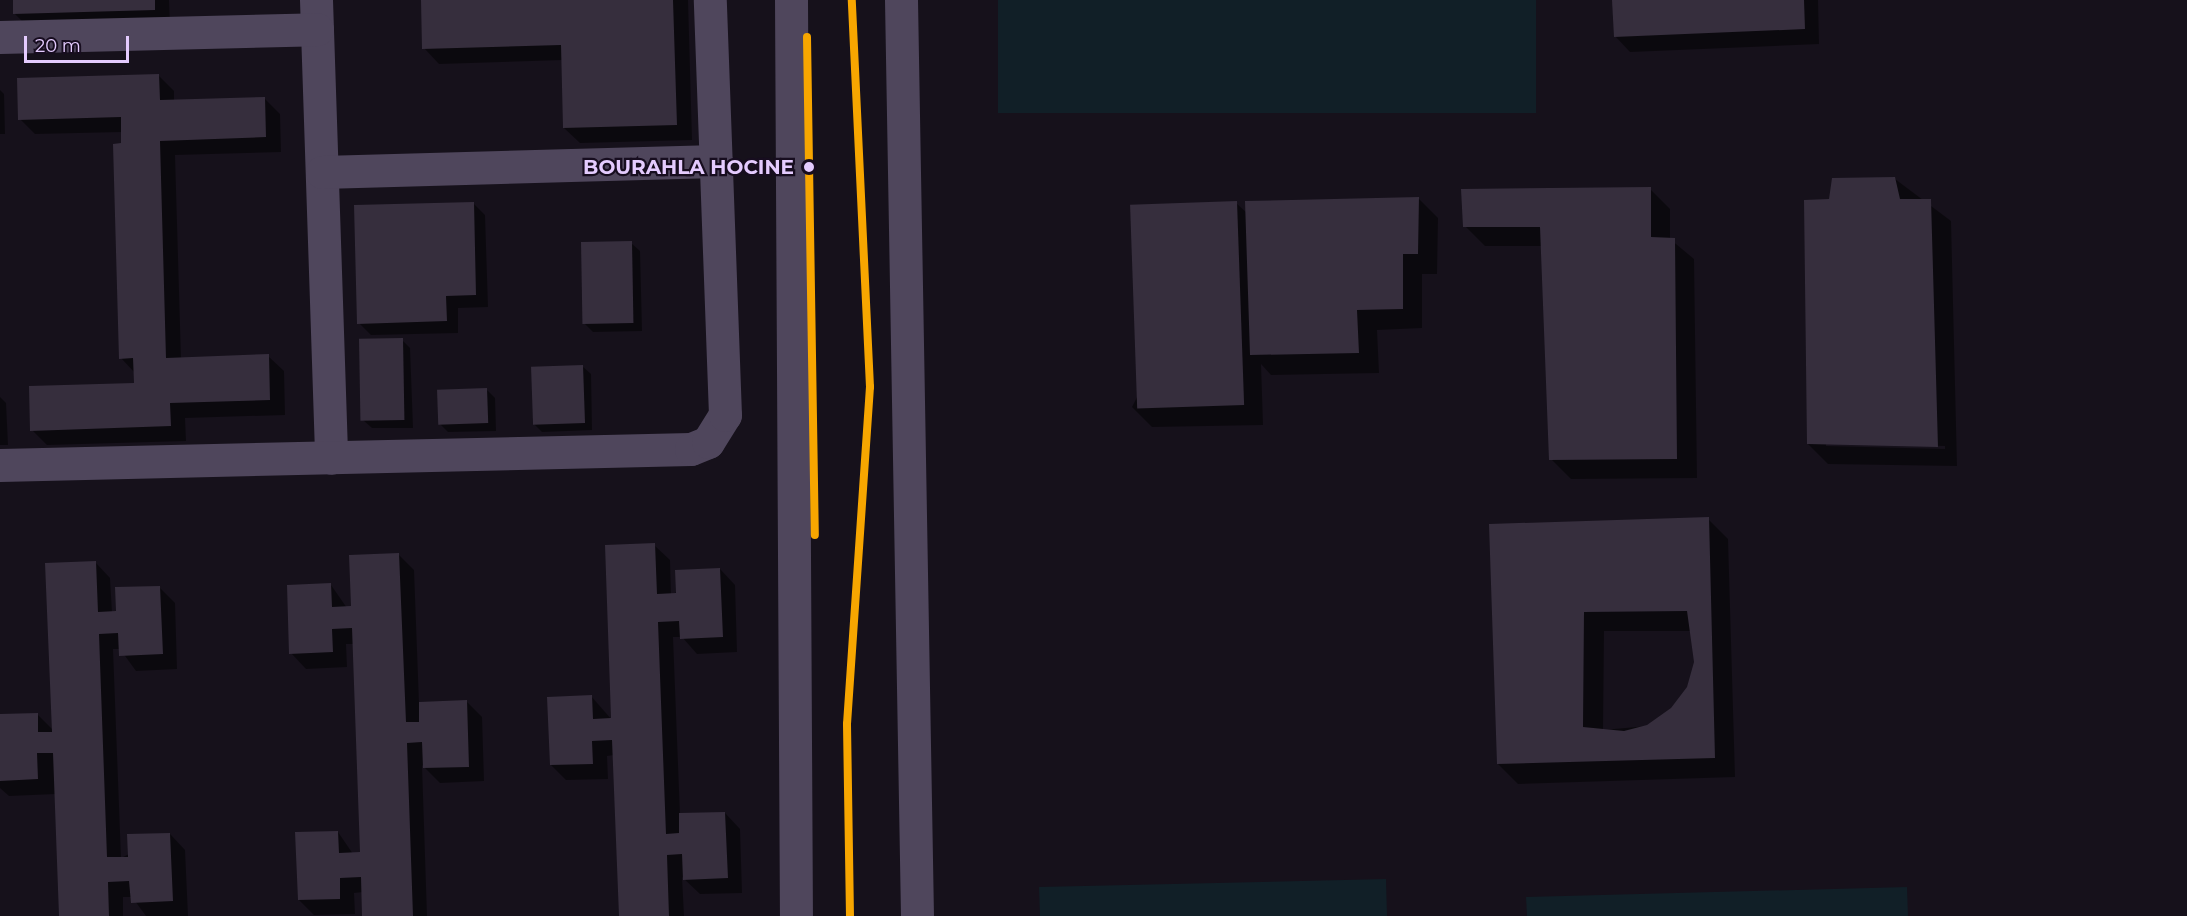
<!DOCTYPE html>
<style>
body{margin:0}
#map{position:relative;width:2187px;height:916px;overflow:hidden;background:#16111b;font-family:Montserrat,sans-serif}
div>[style]{position:absolute}
[style*='--x']{left:calc(var(--x)*1px);top:calc(var(--y)*1px);width:calc(var(--w)*1px);rotate:calc(var(--a)*1deg)}
.green>*{inset:0;background:#111f27;transform-origin:0 0}
.shadow>*{inset:0;background:#0007}
.building>*{inset:0;background:#362e3d;transform-origin:0 0}
.minor>*{height:33px;margin:-16.5px;padding:0 16.5px;transform-origin:16.5px;border-radius:16.5px;background:#4f465c}
.tram-1>*{height:8px;margin:-4px;padding:0 4px;transform-origin:4px;border-radius:4px;background:#f7a600}
.dots>*{width:16px;height:16px;translate:-50% -50%;box-sizing:border-box;border:3px solid #170d1f;border-radius:50%}
span{translate:-50% -50%;white-space:nowrap;text-align:center;line-height:1.15;-webkit-text-stroke:4.5px #170d1f;paint-order:stroke}
.stop-label{font-size:20px;color:#e4cbfe;font-weight:700}
.right{translate:-100% -50%;text-align:right}
.scale{position:absolute;left:24px;top:36px;width:105px;height:27px;box-sizing:border-box;border:3px solid #e4cbfe;border-top:0;padding-left:8px;font-size:18px;line-height:21px;white-space:nowrap;color:#e4cbfe;-webkit-text-stroke:4px #170d1f;paint-order:stroke}
</style>
<div id="map">
<div class="green">
<div style="left:998px;top:0;width:538px;height:113px"></div>
<div style="clip-path:polygon(1386px 879px,1387px 916px,1040px 916px,1039px 887px)"></div>
<div style="clip-path:polygon(1907px 887px,1908px 916px,1527px 916px,1526px 897px)"></div>
</div>
<div class="shadow">
<div style="clip-path:polygon(14px 0,181px 0,169px 0,170px 25px,30px 29px,15px 14px)"></div>
<div style="clip-path:polygon(422px 0,688px 0,692px 140px,580px 143px,564px 128px,563px 60px,439px 64px,424px 48px)"></div>
<div style="clip-path:polygon(1613px 0,1818px 0,1819px 44px,1630px 52px,1615px 36px)"></div>
<div style="clip-path:polygon(158px 75px,174px 91px,174px 101px,265px 99px,280px 114px,281px 152px,175px 155px,181px 359px,268px 356px,284px 371px,285px 415px,185px 418px,186px 441px,47px 445px,32px 430px,136px 385px,135px 373px,121px 358px,122px 132px,35px 134px,20px 119px)"></div>
<div style="clip-path:polygon(0 90px,4px 94px,5px 134px,0 134px)"></div>
<div style="clip-path:polygon(evenodd,1895px 179px,1951px 221px,1957px 466px,1828px 464px,1808px 444px,1830px 200px,1895px 179px,1826px 443px,1945px 446px,1945px 449px,1826px 446px,1826px 443px)"></div>
<div style="clip-path:polygon(1650px 189px,1670px 209px,1670px 239px,1694px 259px,1697px 478px,1571px 479px,1551px 459px,1542px 246px,1485px 246px,1465px 226px)"></div>
<div style="clip-path:polygon(1418px 198px,1438px 218px,1437px 274px,1422px 274px,1422px 328px,1377px 330px,1379px 373px,1271px 375px,1261px 364px,1263px 425px,1152px 427px,1132px 407px,1236px 203px,1247px 213px)"></div>
<div style="clip-path:polygon(473px 203px,485px 215px,488px 307px,458px 308px,458px 333px,371px 335px,359px 323px)"></div>
<div style="clip-path:polygon(631px 243px,640px 251px,642px 331px,593px 332px,585px 324px)"></div>
<div style="clip-path:polygon(402px 340px,410px 348px,413px 428px,372px 428px,363px 420px)"></div>
<div style="clip-path:polygon(582px 366px,591px 374px,592px 430px,542px 432px,534px 424px)"></div>
<div style="clip-path:polygon(487px 390px,495px 398px,496px 431px,448px 432px,440px 424px)"></div>
<div style="clip-path:polygon(0 397px,6px 403px,8px 445px,0 445px)"></div>
<div style="clip-path:polygon(evenodd,1708px 519px,1728px 539px,1735px 777px,1518px 784px,1498px 764px,1491px 525px,1708px 519px,1604px 631px,1692px 631px,1696px 662px,1688px 687px,1672px 709px,1648px 726px,1603px 730px,1604px 631px)"></div>
<div style="clip-path:polygon(654px 545px,670px 560px,671px 595px,720px 569px,735px 585px,737px 652px,697px 654px,682px 637px,673px 637px,680px 815px,725px 813px,740px 829px,742px 893px,700px 894px,682px 877px,684px 916px,620px 916px,614px 755px,607px 756px,608px 779px,566px 780px,551px 765px,591px 696px,612px 720px)"></div>
<div style="clip-path:polygon(399px 555px,414px 570px,419px 703px,466px 701px,482px 717px,484px 781px,440px 783px,422px 765px,427px 916px,364px 916px,363px 892px,354px 893px,355px 914px,314px 915px,299px 900px,338px 832px,353px 854px,362px 854px,354px 644px,346px 644px,347px 667px,306px 669px,291px 653px,331px 585px,347px 608px,352px 607px)"></div>
<div style="clip-path:polygon(95px 562px,110px 578px,112px 613px,159px 587px,175px 603px,177px 669px,136px 671px,120px 649px,113px 649px,121px 858px,170px 834px,185px 850px,188px 916px,146px 916px,132px 897px,123px 897px,123px 916px,60px 916px,56px 794px,9px 796px,0 788px,0 715px,37px 714px,53px 730px)"></div>
</div>
<div class="building">
<div style="clip-path:polygon(13px 0,155px 0,155px 10px,13px 14px)"></div>
<div style="clip-path:polygon(421px 0,673px 0,677px 125px,563px 128px,561px 45px,422px 49px)"></div>
<div style="clip-path:polygon(1612px 0,1804px 0,1805px 29px,1614px 37px)"></div>
<div style="clip-path:polygon(159px 74px,160px 100px,265px 97px,266px 137px,160px 141px,166px 358px,269px 354px,270px 400px,170px 403px,171px 426px,30px 431px,29px 386px,134px 383px,133px 358px,119px 359px,113px 144px,121px 143px,121px 117px,18px 120px,17px 78px)"></div>
<div style="clip-path:polygon(1895px 177px,1900px 199px,1931px 199px,1938px 447px,1807px 444px,1804px 200px,1829px 199px,1832px 178px)"></div>
<div style="clip-path:polygon(1651px 187px,1651px 237px,1675px 238px,1677px 459px,1549px 460px,1540px 227px,1463px 227px,1461px 189px)"></div>
<div style="clip-path:polygon(1419px 197px,1418px 254px,1403px 254px,1403px 309px,1357px 310px,1359px 353px,1250px 355px,1245px 201px)"></div>
<div style="left:1237px;top:201px;width:204px;height:107px;rotate:88deg"></div>
<div style="clip-path:polygon(474px 202px,476px 295px,446px 296px,447px 321px,357px 324px,354px 205px)"></div>
<div style="left:632px;top:241px;width:82px;height:51px;rotate:89deg"></div>
<div style="left:403px;top:338px;width:82px;height:44px;rotate:89deg"></div>
<div style="left:583px;top:365px;width:58px;height:52px;rotate:88deg"></div>
<div style="left:487px;top:388px;width:35px;height:50px;rotate:88deg"></div>
<div style="clip-path:polygon(evenodd,1709px 517px,1715px 758px,1497px 764px,1489px 524px,1709px 517px,1687px 611px,1694px 662px,1687px 687px,1671px 708px,1647px 725px,1624px 731px,1583px 727px,1584px 612px,1687px 611px)"></div>
<div style="clip-path:polygon(655px 543px,657px 594px,676px 593px,675px 570px,720px 568px,723px 637px,680px 639px,679px 621px,658px 622px,666px 834px,679px 833px,679px 813px,725px 812px,728px 878px,683px 880px,682px 854px,667px 855px,669px 916px,619px 916px,612px 740px,592px 741px,593px 764px,550px 765px,547px 697px,592px 695px,593px 719px,611px 718px,605px 545px)"></div>
<div style="clip-path:polygon(399px 553px,406px 722px,419px 722px,419px 702px,467px 700px,469px 767px,423px 768px,422px 742px,407px 743px,413px 916px,362px 916px,361px 877px,340px 878px,340px 899px,298px 900px,295px 832px,338px 831px,339px 853px,360px 852px,352px 628px,332px 629px,333px 652px,289px 654px,287px 585px,331px 583px,332px 607px,351px 606px,349px 555px)"></div>
<div style="clip-path:polygon(96px 561px,98px 612px,116px 611px,115px 587px,160px 586px,163px 654px,119px 656px,118px 633px,99px 634px,107px 857px,128px 857px,127px 834px,170px 833px,173px 901px,131px 903px,129px 881px,108px 882px,109px 916px,59px 916px,53px 753px,37px 753px,38px 779px,0 781px,0 714px,38px 713px,38px 732px,52px 732px,45px 563px)"></div>
</div>
<div class="minor">
<div style="--x:316;--y:0;--w:458;--a:88.1"></div>
<div style="--x:791;--y:0;--w:916;--a:89.69"></div>
<div style="--x:901;--y:0;--w:916;--a:89"></div>
<div style="--x:0;--y:37;--w:317;--a:-1.4"></div>
<div style="--x:322;--y:172;--w:394;--a:-1.6"></div>
<div style="--x:0;--y:465;--w:691;--a:-1.33"></div>
<div style="--x:691;--y:449;--w:18;--a:-22"></div>
<div style="--x:708;--y:442;--w:32;--a:-58"></div>
<div style="--x:725;--y:415;--w:415;--a:-92.1"></div>
</div>
<div class="tram-1">
<div style="--x:807;--y:37;--w:498;--a:89.1"></div>
<div style="--x:850;--y:916;--w:192;--a:-90.9"></div>
<div style="--x:847;--y:724;--w:338;--a:-86.1"></div>
<div style="--x:870;--y:387;--w:387;--a:-92.7"></div>
</div>
<div class="dots">
<div style="left:809px;top:167px;background:#e4cbfe"></div>
</div>
<div class="stop-label">
<span class="right" style="left:794px;top:167px">BOURAHLA HOCINE</span>
</div>
<div class="scale">20 m</div>
</div>
